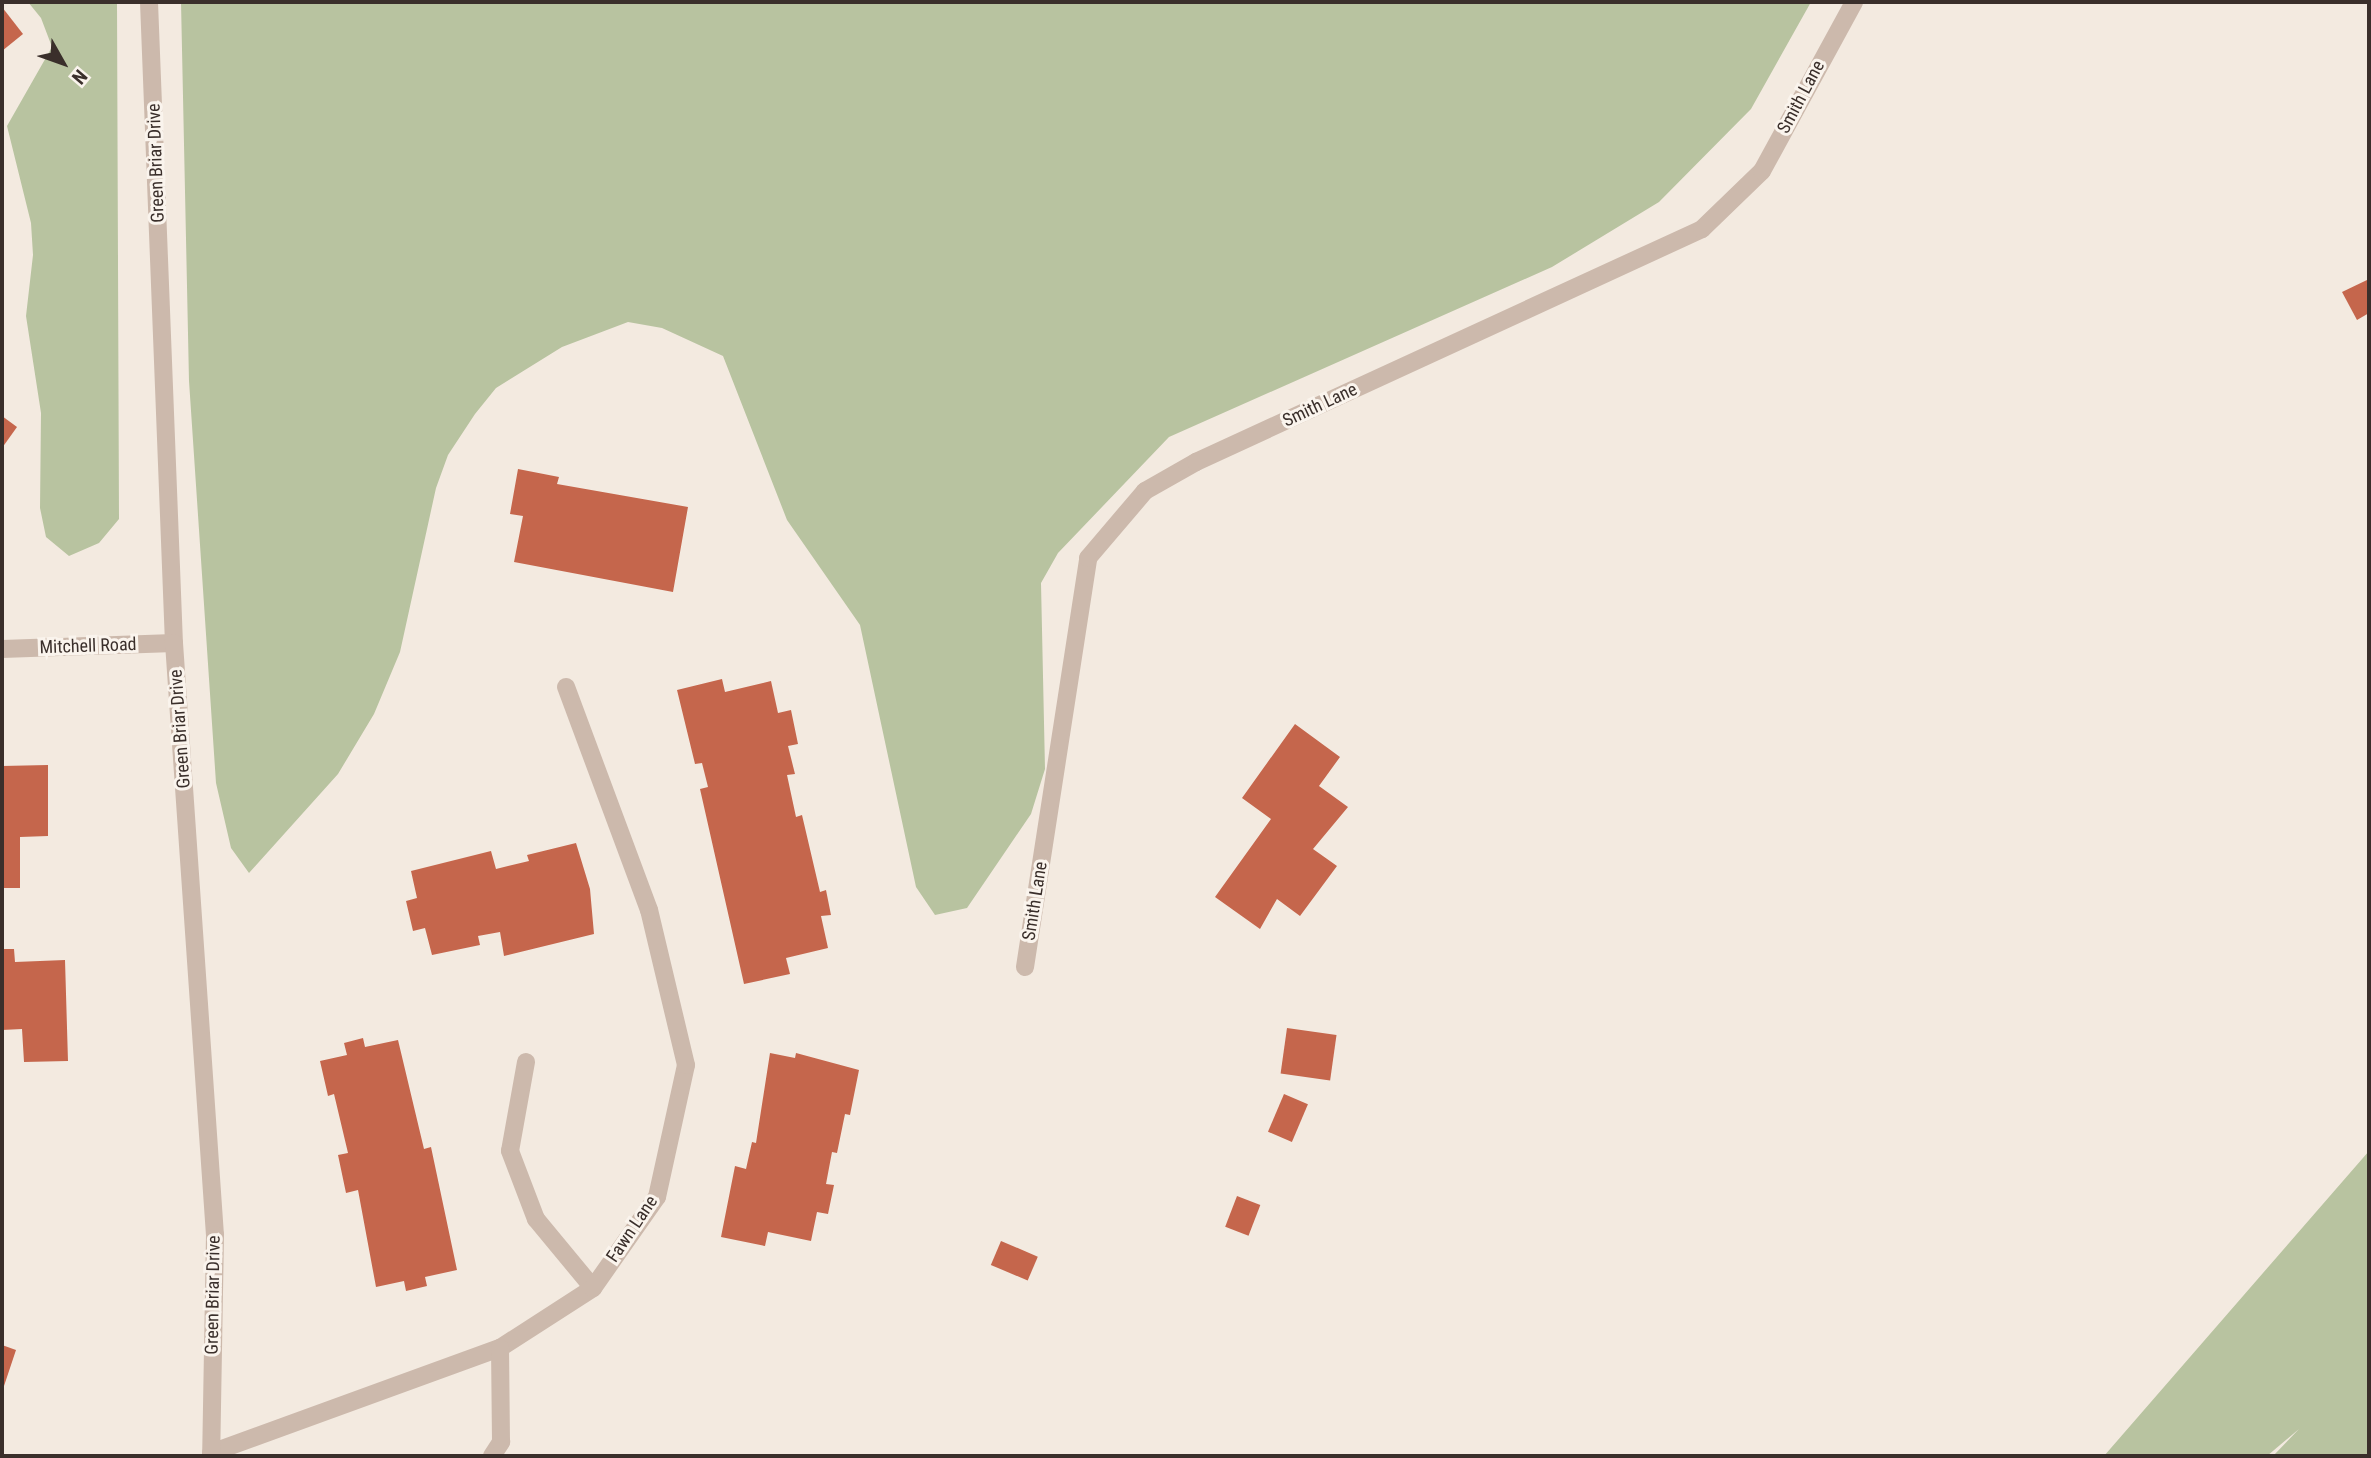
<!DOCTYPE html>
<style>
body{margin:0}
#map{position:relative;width:2371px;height:1458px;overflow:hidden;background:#f3eae0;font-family:"Roboto Condensed",sans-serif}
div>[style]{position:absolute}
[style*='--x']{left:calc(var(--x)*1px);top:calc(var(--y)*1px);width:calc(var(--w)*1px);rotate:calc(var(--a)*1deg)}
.green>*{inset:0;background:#b8c3a0}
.building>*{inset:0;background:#c5664c;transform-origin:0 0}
.minor>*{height:18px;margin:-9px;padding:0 9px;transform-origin:9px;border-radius:9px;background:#ccb9ac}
.tertiary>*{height:18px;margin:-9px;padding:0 9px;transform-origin:9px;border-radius:9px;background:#ccb9ac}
span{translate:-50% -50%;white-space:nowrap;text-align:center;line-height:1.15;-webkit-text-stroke:6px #faf4ed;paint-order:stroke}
.street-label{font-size:18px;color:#3a2f2b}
.frame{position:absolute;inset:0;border:4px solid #3a2f2b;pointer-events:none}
.north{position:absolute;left:28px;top:28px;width:70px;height:70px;-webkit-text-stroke:5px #faf4ed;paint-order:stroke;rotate:130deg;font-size:19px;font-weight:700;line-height:28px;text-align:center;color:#3a2f2b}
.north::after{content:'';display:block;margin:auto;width:24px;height:32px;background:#3a2f2b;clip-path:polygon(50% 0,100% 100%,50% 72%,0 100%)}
</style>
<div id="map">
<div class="green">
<div style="clip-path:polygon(28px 2px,117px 2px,119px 519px,99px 543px,69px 556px,46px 537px,40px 508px,41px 413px,26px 316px,33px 255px,31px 223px,7px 126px,52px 47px,41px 18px)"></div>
<div style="clip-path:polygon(181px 2px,1811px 2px,1751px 109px,1659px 202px,1552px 267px,1169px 437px,1058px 553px,1041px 583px,1045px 769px,1031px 814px,967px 908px,935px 915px,916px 887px,860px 625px,787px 520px,723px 356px,662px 328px,628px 322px,562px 347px,496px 388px,475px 414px,448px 455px,436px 488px,400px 652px,374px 714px,338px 774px,249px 873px,231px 848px,216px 783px,189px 381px)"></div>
<div style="clip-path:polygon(2369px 1151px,2369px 1456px,2273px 1456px,2299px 1429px,2267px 1456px,2104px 1456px)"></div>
</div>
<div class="building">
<div style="clip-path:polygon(2px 7px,23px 34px,2px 51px)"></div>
<div style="clip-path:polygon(2367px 280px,2369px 313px,2357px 320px,2342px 292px)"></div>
<div style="clip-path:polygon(2px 416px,17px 427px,2px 448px)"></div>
<div style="clip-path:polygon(518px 469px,559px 477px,557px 484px,688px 507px,673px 592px,514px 562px,523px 516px,510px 514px)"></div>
<div style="clip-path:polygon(722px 679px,725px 692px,771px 681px,778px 713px,791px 710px,798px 744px,788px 746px,795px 774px,787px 775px,796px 817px,802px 815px,820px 892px,826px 890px,831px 915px,821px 916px,828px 948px,786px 958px,790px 974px,744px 984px,700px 789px,708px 787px,702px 763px,695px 764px,677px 690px)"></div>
<div style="clip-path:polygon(1295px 724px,1340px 757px,1319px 786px,1348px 807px,1313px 849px,1337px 866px,1300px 916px,1277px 899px,1260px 929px,1215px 897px,1271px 819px,1242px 798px)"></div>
<div style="clip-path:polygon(48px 765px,48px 836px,20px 837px,20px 888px,2px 888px,2px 766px)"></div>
<div style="clip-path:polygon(576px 843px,590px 889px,594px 934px,504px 956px,500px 932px,478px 936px,480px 945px,432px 955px,425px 928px,413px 931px,406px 901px,417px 898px,411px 871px,491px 851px,496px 869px,529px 861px,527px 855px)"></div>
<div style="clip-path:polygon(2px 949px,14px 949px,15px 962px,65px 960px,68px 1061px,24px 1062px,22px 1029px,2px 1030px)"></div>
<div style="left:1287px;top:1028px;width:50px;height:46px;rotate:8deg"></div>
<div style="clip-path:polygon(363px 1038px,365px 1047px,398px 1040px,424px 1149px,431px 1147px,457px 1270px,425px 1277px,427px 1286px,406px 1291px,404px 1281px,376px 1287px,358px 1190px,346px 1193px,338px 1155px,348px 1153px,334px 1094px,328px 1096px,320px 1061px,347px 1055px,344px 1043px)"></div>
<div style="clip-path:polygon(770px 1053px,795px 1058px,796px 1053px,859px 1070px,850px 1115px,845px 1114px,837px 1153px,832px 1152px,826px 1184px,834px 1185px,828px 1214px,817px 1212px,811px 1241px,768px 1232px,765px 1246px,721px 1237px,735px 1166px,746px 1169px,752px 1142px,756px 1143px)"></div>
<div style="left:1284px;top:1094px;width:26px;height:41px;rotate:23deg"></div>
<div style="left:1237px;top:1196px;width:25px;height:33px;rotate:21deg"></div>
<div style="left:1001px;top:1241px;width:40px;height:26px;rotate:23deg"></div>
<div style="clip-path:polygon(2px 1345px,16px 1350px,2px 1392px)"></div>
</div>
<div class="minor">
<div style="--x:2;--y:649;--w:172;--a:-2"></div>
<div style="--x:1025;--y:967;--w:414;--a:-81.2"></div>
<div style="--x:1088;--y:558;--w:88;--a:-49.6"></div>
<div style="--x:1145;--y:491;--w:59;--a:-29.6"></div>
<div style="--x:1196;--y:462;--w:557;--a:-24.72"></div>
<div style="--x:1702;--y:229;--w:83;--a:-44"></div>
<div style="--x:1762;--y:171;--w:192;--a:-61.4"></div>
<div style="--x:526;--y:1062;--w:90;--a:100.2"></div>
<div style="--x:510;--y:1151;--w:73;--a:69.1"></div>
<div style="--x:536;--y:1219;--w:89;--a:50.4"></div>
<div style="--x:211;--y:1453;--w:307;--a:-20"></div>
<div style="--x:500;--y:1348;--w:111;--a:-32.8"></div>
<div style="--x:593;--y:1288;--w:111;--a:-54.9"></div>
<div style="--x:657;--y:1197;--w:135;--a:-77.6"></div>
<div style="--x:686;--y:1065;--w:159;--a:-103.4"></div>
<div style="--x:649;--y:910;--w:238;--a:-110.4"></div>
<div style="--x:492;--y:1456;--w:17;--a:-57"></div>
<div style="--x:501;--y:1442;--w:94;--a:-90.6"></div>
</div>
<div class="tertiary">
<div style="--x:149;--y:2;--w:641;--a:87.77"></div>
<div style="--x:174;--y:643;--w:593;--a:86.04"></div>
<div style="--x:215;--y:1235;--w:221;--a:91"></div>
</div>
<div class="street-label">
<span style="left:1801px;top:97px;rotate:-62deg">Smith Lane</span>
<span style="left:156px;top:163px;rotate:-92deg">Green Briar Drive</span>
<span style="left:1320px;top:405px;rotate:-25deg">Smith Lane</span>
<span style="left:88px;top:646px;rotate:-2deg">Mitchell Road</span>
<span style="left:180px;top:729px;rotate:-94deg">Green Briar Drive</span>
<span style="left:1035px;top:901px;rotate:-81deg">Smith Lane</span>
<span style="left:632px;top:1229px;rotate:-56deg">Fawn Lane</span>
<span style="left:213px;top:1295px;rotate:-89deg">Green Briar Drive</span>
</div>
<div class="frame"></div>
<div class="north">N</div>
</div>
